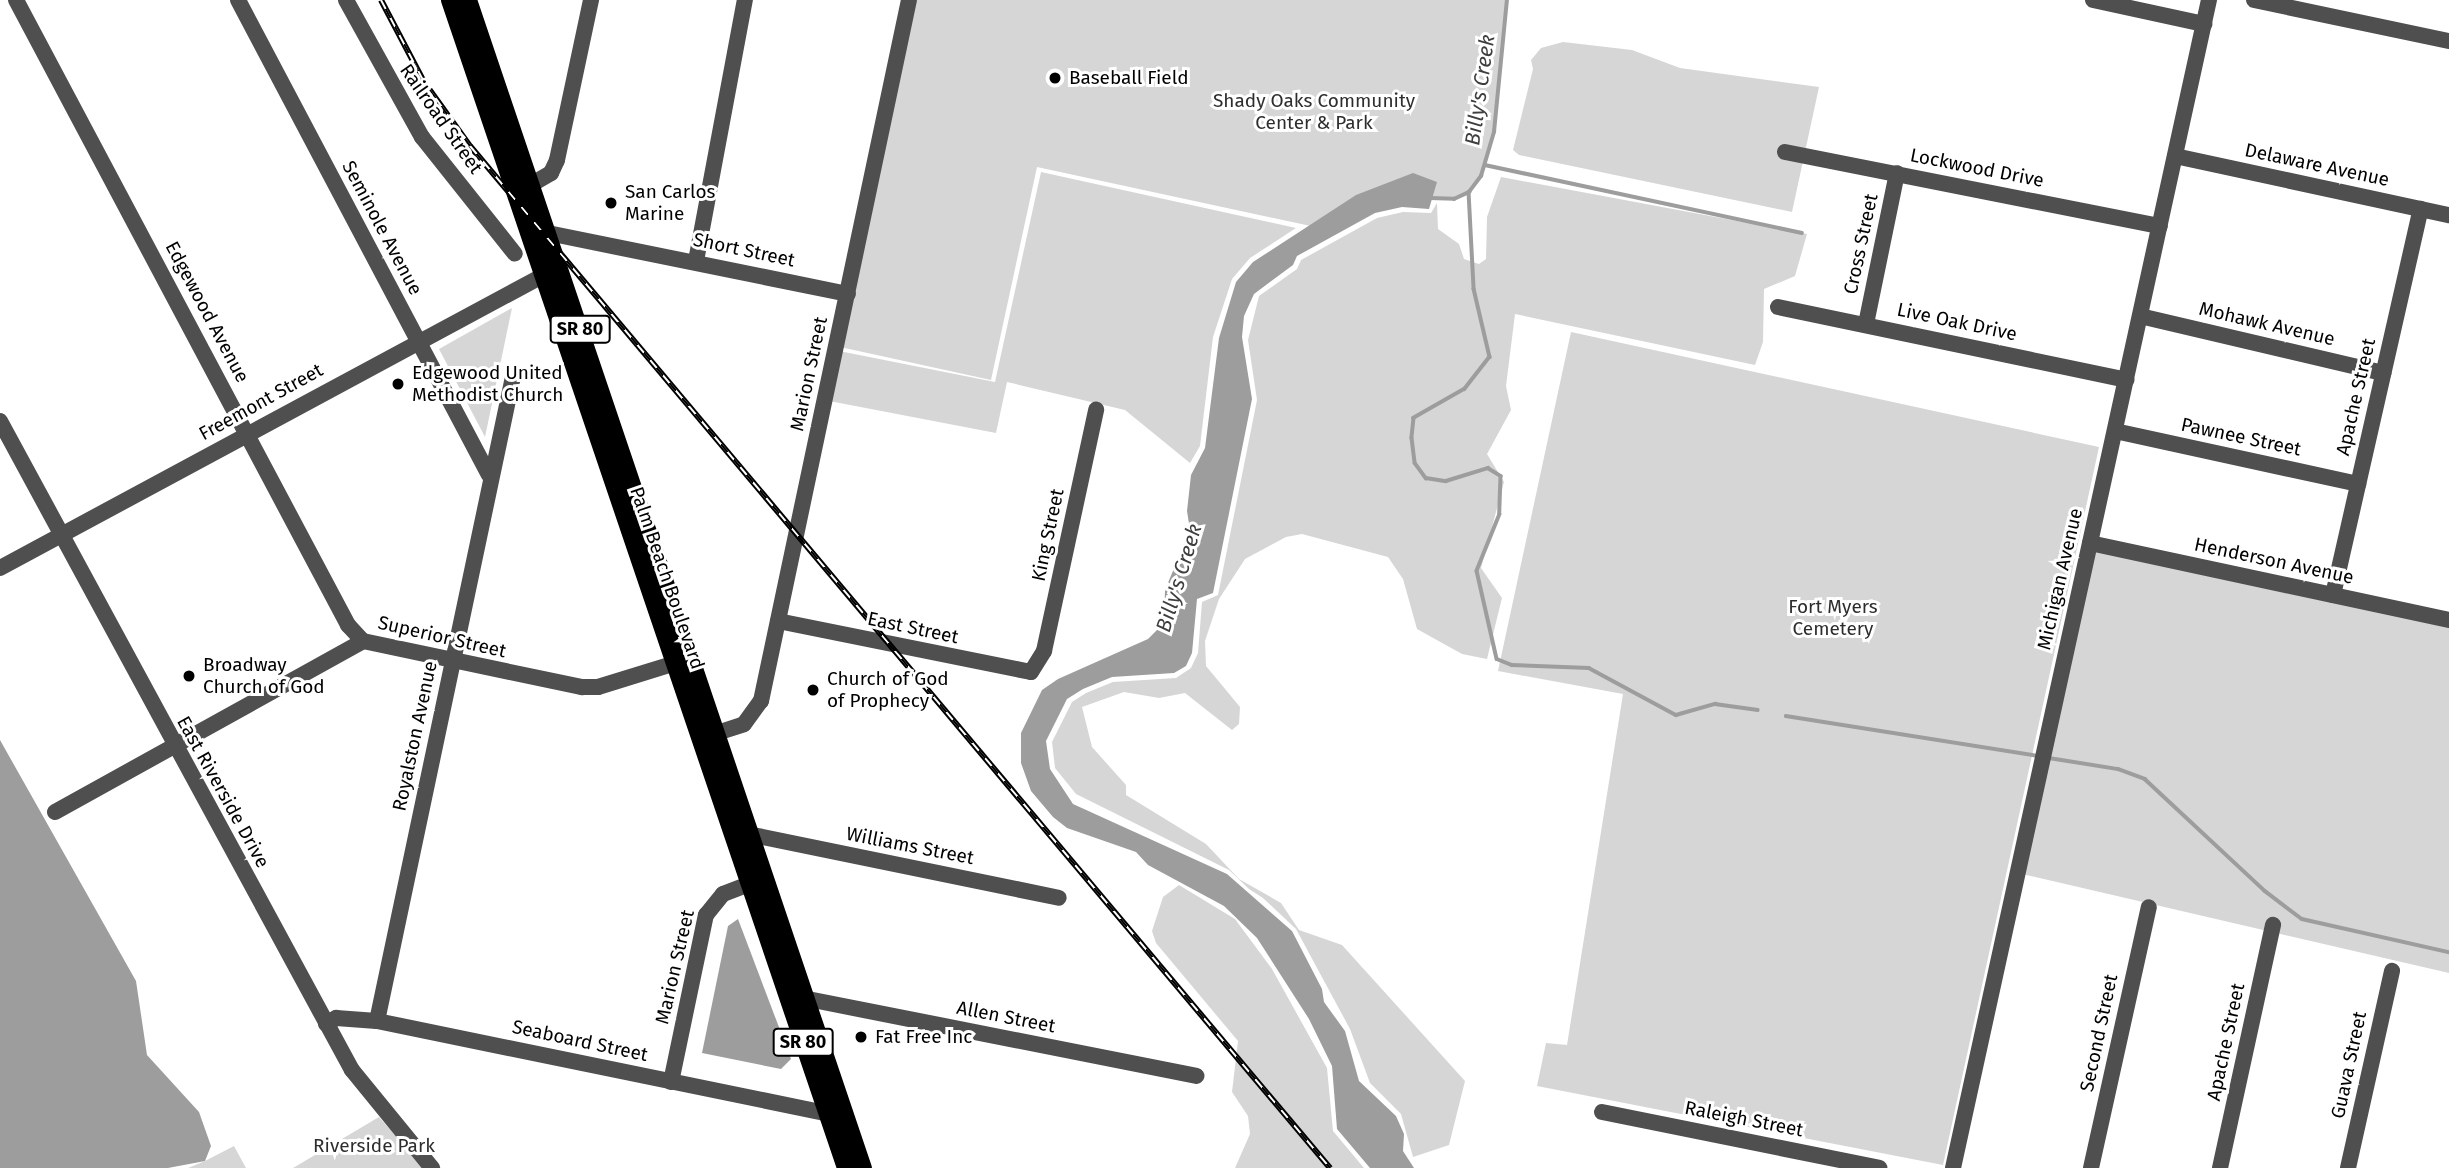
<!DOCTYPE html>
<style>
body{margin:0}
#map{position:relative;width:2449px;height:1168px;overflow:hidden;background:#fff;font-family:"Fira Sans",sans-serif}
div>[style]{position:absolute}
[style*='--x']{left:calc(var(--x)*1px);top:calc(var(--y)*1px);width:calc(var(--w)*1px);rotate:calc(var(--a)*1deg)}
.green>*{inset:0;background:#d6d6d6}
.water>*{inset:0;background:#9d9d9d}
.stream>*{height:3.5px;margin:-1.75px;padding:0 1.75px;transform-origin:1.75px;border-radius:1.75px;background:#9d9d9d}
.minor>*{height:16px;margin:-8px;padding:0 8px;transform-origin:8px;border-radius:8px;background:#4f4f4f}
.major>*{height:18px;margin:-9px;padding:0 9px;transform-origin:9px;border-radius:9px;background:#000}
.rail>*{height:6px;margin-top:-3px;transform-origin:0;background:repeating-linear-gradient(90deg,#fff 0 10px,#000 0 20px);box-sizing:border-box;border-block:2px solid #000}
.dots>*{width:19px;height:19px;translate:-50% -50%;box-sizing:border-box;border:4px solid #fff;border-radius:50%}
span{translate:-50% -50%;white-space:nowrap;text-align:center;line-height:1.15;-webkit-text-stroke:6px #fff;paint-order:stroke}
.shield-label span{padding:2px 5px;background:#fff;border:2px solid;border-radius:5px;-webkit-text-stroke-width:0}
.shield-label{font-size:18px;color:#000;font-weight:700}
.poi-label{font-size:19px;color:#000}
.left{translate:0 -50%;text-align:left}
.park-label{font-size:19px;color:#2d2d2d}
.street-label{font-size:19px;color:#000}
.water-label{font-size:21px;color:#3e3e3e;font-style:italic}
</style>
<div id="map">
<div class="green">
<div style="clip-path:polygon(913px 0,1507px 0,1494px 132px,1481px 176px,1469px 192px,1454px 199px,1402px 196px,1334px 231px,1037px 167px,991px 380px,840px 347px)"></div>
<div style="clip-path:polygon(1563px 42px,1632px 50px,1680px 68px,1819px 87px,1792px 212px,1519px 155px,1513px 150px,1533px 69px,1531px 60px,1541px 48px)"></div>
<div style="clip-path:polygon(1041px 172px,1296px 228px,1250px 258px,1232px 279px,1213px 337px,1200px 446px,1190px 463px,1125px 410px,1007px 382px,996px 433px,824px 400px,839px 351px,995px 382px)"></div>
<div style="clip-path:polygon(1501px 177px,1807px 234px,1795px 276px,1764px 289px,1763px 342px,1755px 365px,1515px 314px,1506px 386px,1511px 410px,1487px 454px,1504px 482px,1481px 568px,1502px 598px,1487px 659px,1462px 654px,1417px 629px,1403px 579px,1388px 557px,1302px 534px,1286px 537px,1245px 559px,1219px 599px,1205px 641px,1206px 666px,1240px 707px,1239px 724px,1232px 730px,1185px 693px,1159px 698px,1124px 692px,1082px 707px,1092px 747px,1126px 785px,1126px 795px,1206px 844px,1239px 879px,1281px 903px,1299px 930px,1342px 945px,1465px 1081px,1449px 1145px,1413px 1157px,1401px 1114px,1370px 1083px,1350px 1029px,1296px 929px,1263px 898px,1249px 889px,1229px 870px,1076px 794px,1055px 768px,1052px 742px,1072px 702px,1086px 693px,1113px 682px,1176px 678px,1191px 668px,1198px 653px,1202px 602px,1218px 595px,1257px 400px,1248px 340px,1259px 296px,1297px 269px,1301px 260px,1377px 218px,1403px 212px,1431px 213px,1437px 203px,1438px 229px,1459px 244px,1464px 259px,1479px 264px,1486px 259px,1487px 217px)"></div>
<div style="clip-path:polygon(512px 308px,485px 437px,439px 349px)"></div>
<div style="clip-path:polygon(1571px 332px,2099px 447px,1943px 1165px,1537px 1086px,1546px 1043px,1567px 1045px,1623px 694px,1498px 671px)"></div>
<div style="clip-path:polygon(2094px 548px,2449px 627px,2449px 973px,2022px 874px)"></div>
<div style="clip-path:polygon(1179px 885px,1235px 919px,1272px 969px,1327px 1068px,1333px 1131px,1364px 1168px,1235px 1168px,1250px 1134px,1248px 1116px,1232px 1092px,1238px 1041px,1156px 943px,1152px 931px,1163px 897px)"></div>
<div style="clip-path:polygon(379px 1117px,424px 1168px,293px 1168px)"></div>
<div style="clip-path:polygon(234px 1146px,246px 1168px,188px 1168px,205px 1161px)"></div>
</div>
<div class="water">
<div style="clip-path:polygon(1413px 173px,1437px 182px,1429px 209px,1402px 207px,1375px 213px,1297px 256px,1293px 265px,1254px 294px,1244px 316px,1242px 337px,1252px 399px,1213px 593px,1197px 599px,1192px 653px,1186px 666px,1174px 673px,1112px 677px,1083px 689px,1067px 699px,1046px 741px,1050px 769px,1073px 804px,1227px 874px,1292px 931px,1322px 989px,1324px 1002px,1345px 1031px,1359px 1081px,1396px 1116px,1404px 1134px,1403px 1151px,1414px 1168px,1370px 1168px,1337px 1129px,1332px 1066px,1309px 1019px,1257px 938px,1224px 906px,1148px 865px,1136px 852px,1067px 828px,1053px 817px,1031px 791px,1021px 763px,1021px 733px,1042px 690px,1058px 679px,1148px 639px,1164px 623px,1165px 590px,1190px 530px,1187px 511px,1191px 475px,1205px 448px,1219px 338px,1236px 282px,1253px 262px,1356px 195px)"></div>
<div style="clip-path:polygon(0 740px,136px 981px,147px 1055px,199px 1112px,211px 1146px,205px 1161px,168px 1168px,0 1168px)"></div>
<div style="clip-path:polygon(738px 919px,791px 1059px,781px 1069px,702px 1053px,728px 926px)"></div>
</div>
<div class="stream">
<div style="--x:1485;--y:165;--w:324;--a:12.1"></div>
<div style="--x:1469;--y:192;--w:97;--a:87"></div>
<div style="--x:1474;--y:289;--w:70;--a:76.8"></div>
<div style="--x:1490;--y:357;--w:41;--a:128"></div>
<div style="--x:1465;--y:389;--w:59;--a:150.4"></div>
<div style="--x:1414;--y:418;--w:20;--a:96"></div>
<div style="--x:1412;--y:438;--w:25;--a:83"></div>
<div style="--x:1415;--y:463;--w:19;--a:54"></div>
<div style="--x:1426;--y:478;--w:20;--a:9"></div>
<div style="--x:1446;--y:481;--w:44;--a:-17.2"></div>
<div style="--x:1488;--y:468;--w:15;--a:32"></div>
<div style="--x:1501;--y:476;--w:38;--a:92"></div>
<div style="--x:1500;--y:514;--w:61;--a:112"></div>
<div style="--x:1477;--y:571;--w:90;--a:77.2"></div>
<div style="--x:1497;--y:659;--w:16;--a:22"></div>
<div style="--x:1512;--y:665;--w:77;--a:2.2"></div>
<div style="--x:1589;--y:668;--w:99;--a:28.4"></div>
<div style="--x:1676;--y:715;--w:41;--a:-15.8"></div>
<div style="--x:1715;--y:704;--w:43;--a:7.9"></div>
<div style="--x:1430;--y:198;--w:24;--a:2"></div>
<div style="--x:1454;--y:199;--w:17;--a:-25"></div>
<div style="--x:1469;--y:192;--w:20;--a:-53"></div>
<div style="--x:1481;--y:176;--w:46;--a:-73.5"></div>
<div style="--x:1494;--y:132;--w:133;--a:-84.4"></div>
<div style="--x:1786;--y:716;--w:255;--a:9"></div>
<div style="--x:2049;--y:758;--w:70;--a:9.1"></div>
<div style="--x:2118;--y:769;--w:29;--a:20"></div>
<div style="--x:2145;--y:779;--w:164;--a:43"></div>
<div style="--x:2265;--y:891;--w:46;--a:37.1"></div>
<div style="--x:2302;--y:919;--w:151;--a:12.7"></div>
</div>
<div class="minor">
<div style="--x:16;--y:0;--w:708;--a:62.02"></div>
<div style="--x:348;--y:625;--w:22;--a:47"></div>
<div style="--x:238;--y:0;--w:537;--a:62.15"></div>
<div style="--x:346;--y:0;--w:157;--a:61"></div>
<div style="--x:422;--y:137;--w:149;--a:51.5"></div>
<div style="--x:2093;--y:0;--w:114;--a:12.2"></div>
<div style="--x:2254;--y:0;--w:199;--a:11.9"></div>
<div style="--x:1785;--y:152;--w:382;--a:11.2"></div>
<div style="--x:2175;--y:156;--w:280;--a:12.2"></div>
<div style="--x:532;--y:184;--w:22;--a:-30"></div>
<div style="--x:551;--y:173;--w:14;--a:-65"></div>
<div style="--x:557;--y:160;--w:164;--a:-78"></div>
<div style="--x:548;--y:233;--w:306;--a:11.5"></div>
<div style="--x:696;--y:261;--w:266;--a:-79.4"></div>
<div style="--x:1778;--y:307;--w:356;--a:11.8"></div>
<div style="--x:2140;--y:316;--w:250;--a:13.2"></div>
<div style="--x:1866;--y:324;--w:154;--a:-78.4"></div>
<div style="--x:0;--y:421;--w:738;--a:61.53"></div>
<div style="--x:352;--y:1070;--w:127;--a:50.8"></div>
<div style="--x:2115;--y:431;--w:249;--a:12.3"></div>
<div style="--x:2090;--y:543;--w:367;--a:12.1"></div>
<div style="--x:0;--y:568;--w:618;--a:-28.31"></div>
<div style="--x:2333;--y:595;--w:396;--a:-77.2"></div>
<div style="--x:778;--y:621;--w:258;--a:11.4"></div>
<div style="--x:1031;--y:672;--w:25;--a:-58"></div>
<div style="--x:1044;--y:651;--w:247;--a:-77.8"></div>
<div style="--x:717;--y:733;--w:28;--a:-18"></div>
<div style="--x:744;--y:724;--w:29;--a:-54"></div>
<div style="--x:761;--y:701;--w:716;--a:-78.08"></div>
<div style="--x:55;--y:812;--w:352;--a:-29"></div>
<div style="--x:363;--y:641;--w:224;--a:11.9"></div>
<div style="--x:582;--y:687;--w:16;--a:0"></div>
<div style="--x:598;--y:687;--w:91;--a:-17.2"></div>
<div style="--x:753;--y:835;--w:312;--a:11.6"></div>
<div style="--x:808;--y:999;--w:396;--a:11.2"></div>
<div style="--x:377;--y:1021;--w:658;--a:-78.08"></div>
<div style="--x:326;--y:1024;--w:12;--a:-31"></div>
<div style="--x:336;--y:1018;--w:41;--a:4.2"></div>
<div style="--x:377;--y:1021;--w:458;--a:11.6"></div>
<div style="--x:671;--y:1082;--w:171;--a:-78.2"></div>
<div style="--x:706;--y:915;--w:27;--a:-51"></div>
<div style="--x:723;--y:894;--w:28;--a:-21"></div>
<div style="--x:1602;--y:1112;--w:283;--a:11.4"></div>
<div style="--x:1953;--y:1168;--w:1196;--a:-77.64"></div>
<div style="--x:2091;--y:1168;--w:267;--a:-77.5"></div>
<div style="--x:2220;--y:1168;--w:249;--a:-77.7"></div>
<div style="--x:2348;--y:1168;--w:202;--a:-77.4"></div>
</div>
<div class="major">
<div style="--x:450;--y:0;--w:1233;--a:71.27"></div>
<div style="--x:468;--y:0;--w:1233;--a:71.32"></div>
</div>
<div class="rail">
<div style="--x:381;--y:0;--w:93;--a:62.3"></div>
<div style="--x:424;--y:82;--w:79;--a:54.3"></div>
<div style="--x:470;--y:146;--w:1336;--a:49.92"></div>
</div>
<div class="dots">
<div style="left:1055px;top:78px;background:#000"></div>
<div style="left:611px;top:203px;background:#000"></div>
<div style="left:398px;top:384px;background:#000"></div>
<div style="left:189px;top:676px;background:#000"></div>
<div style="left:813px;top:690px;background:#000"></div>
<div style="left:861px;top:1037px;background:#000"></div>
</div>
<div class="shield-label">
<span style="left:580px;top:329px">SR 80</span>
<span style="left:803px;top:1042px">SR 80</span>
</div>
<div class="poi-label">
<span class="left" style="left:1069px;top:78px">Baseball Field</span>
<span class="left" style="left:625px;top:203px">San Carlos<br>Marine</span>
<span class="left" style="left:412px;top:384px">Edgewood United<br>Methodist Church</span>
<span class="left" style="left:203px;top:676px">Broadway<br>Church of God</span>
<span class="left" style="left:827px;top:690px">Church of God<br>of Prophecy</span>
<span class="left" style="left:875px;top:1037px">Fat Free Inc</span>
</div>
<div class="park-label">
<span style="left:1314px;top:112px">Shady Oaks Community<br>Center &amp; Park</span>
<span style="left:1833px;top:618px">Fort Myers<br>Cemetery</span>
<span style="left:374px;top:1146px">Riverside Park</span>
</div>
<div class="street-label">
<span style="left:441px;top:119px;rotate:55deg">Railroad Street</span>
<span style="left:2317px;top:165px;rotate:12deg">Delaware Avenue</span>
<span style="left:1977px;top:168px;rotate:11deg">Lockwood Drive</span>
<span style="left:382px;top:228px;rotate:62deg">Seminole Avenue</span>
<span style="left:1861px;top:244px;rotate:-78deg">Cross Street</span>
<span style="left:744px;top:250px;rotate:12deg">Short Street</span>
<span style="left:207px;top:312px;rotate:62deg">Edgewood Avenue</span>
<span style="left:1957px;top:322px;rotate:12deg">Live Oak Drive</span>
<span style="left:2267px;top:324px;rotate:13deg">Mohawk Avenue</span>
<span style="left:809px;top:374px;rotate:-78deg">Marion Street</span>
<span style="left:2356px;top:397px;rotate:-77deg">Apache Street</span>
<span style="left:261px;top:402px;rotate:-29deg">Freemont Street</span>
<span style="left:2241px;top:437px;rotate:12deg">Pawnee Street</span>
<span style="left:1048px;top:535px;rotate:-78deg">King Street</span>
<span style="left:2274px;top:561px;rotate:12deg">Henderson Avenue</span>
<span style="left:667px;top:578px;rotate:71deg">Palm Beach Boulevard</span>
<span style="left:2060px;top:579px;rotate:-77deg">Michigan Avenue</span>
<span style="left:913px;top:628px;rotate:12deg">East Street</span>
<span style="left:442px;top:637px;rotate:13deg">Superior Street</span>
<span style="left:415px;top:736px;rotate:-78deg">Royalston Avenue</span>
<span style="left:223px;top:792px;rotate:61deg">East Riverside Drive</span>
<span style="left:910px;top:846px;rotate:11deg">Williams Street</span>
<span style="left:675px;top:967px;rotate:-77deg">Marion Street</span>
<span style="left:1006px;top:1017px;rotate:11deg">Allen Street</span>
<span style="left:2099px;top:1033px;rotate:-78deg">Second Street</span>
<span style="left:580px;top:1041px;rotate:12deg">Seaboard Street</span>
<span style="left:2226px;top:1042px;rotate:-78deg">Apache Street</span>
<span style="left:2349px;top:1065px;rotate:-78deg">Guava Street</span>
<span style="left:1744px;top:1119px;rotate:11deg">Raleigh Street</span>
</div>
<div class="water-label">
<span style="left:1480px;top:90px;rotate:-82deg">Billy's Creek</span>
<span style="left:1179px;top:578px;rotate:-73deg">Billy's Creek</span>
</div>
</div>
